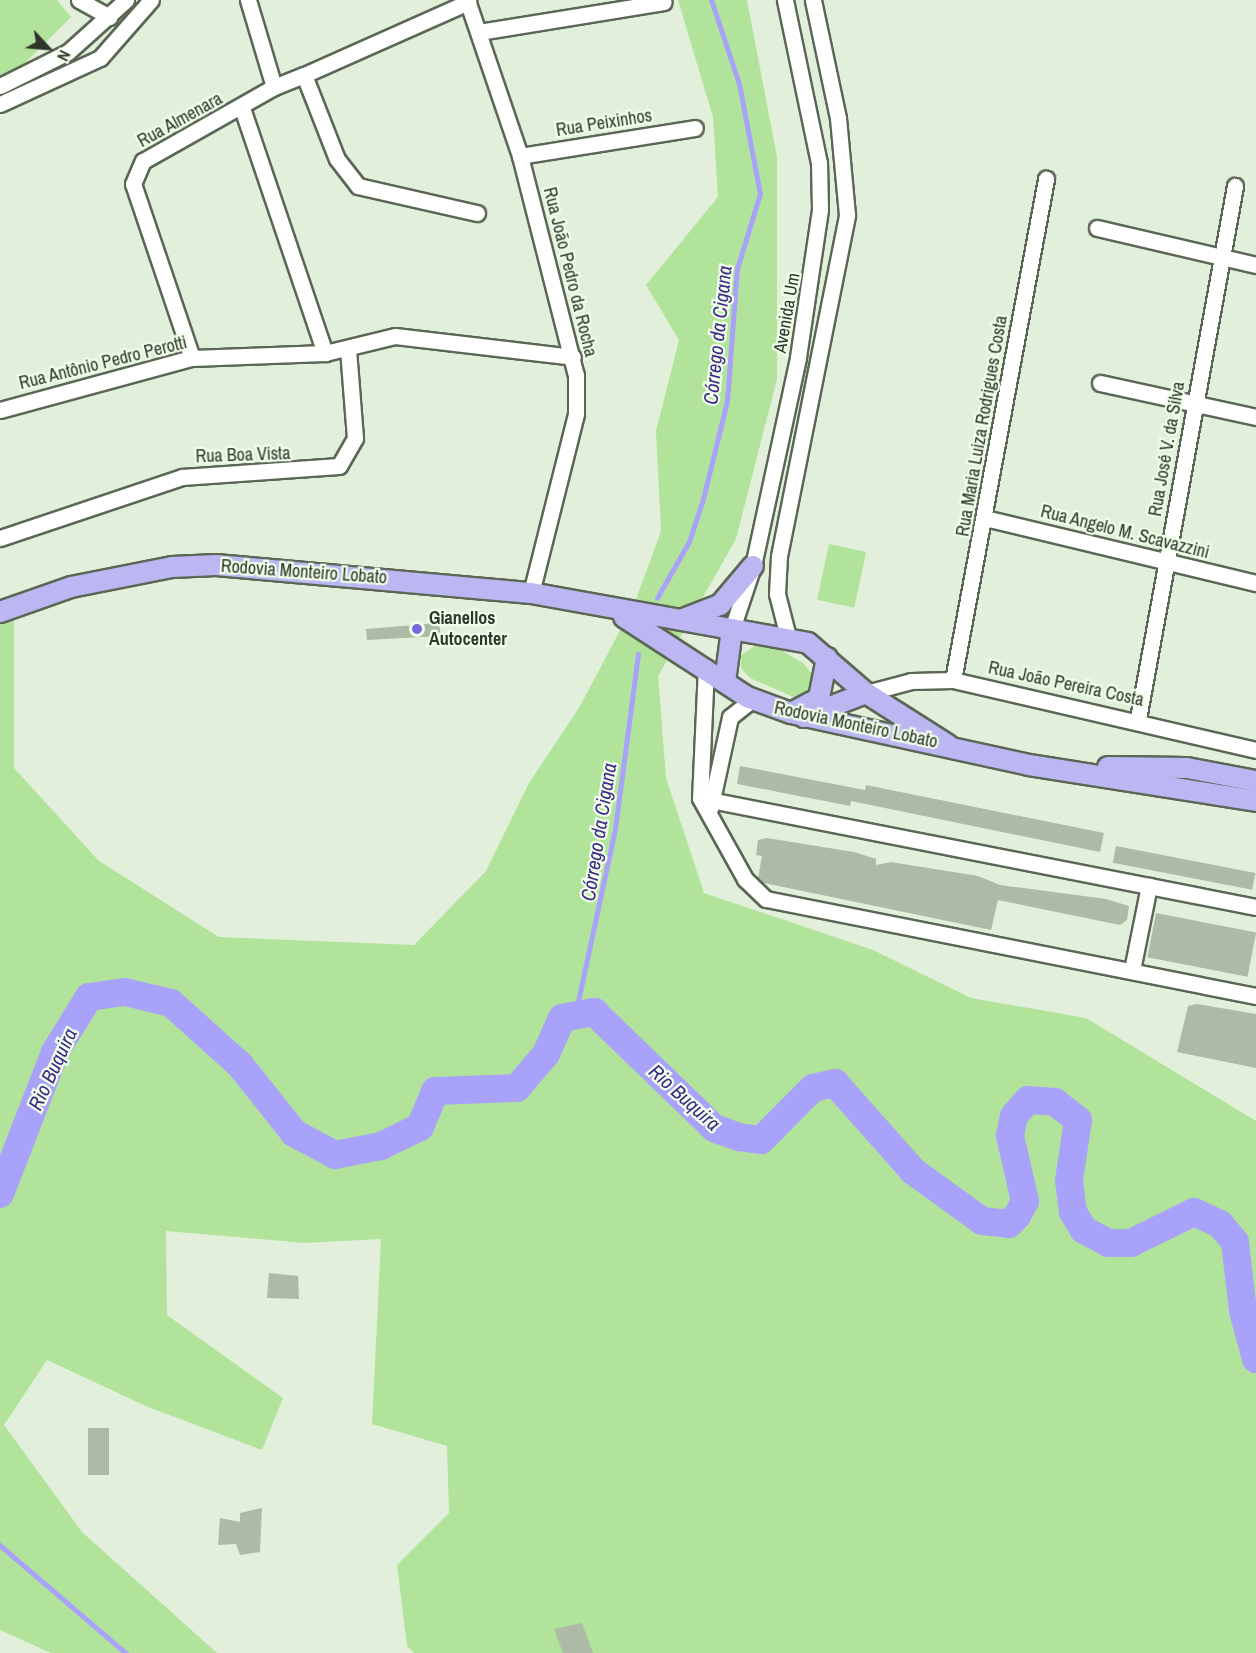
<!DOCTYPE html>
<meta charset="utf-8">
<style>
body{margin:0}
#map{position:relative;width:1256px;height:1653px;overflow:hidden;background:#e2f0db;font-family:"Archivo Narrow",sans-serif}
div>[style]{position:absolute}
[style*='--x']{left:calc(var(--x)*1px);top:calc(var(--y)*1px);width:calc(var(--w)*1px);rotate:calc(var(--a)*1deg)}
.green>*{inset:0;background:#b2e39a;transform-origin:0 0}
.stream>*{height:4.5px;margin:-2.25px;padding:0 2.25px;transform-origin:2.25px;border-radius:2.25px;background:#a9a2fa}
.river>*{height:28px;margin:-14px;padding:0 14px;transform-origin:14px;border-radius:14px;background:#a9a2fa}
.building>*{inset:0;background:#acbaa6;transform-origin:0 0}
.roads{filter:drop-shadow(2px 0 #5b6755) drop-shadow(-2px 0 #5b6755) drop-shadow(0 2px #5b6755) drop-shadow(0 -2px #5b6755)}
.minor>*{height:15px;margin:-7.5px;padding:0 7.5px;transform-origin:7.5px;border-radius:7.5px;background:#fff}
.major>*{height:20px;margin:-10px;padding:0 10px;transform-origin:10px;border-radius:10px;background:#bcb6f2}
.dots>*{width:16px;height:16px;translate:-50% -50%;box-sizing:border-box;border:3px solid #effee8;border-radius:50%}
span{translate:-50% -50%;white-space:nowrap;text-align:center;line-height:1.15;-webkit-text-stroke:4.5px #effee8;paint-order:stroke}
.street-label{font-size:18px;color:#2f352c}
.poi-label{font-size:18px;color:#2f352c;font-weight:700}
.left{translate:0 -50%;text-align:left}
.water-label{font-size:20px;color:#3e268a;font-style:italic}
.north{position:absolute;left:18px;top:18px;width:60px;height:60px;-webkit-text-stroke:4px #effee8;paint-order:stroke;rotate:116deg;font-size:16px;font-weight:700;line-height:24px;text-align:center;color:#2f352c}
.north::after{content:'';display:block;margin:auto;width:21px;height:27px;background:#2f352c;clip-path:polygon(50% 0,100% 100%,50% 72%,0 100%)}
</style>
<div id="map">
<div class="green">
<div style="clip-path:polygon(0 0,57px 0,71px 17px,23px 65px,0 75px)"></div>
<div style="clip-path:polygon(678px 0,747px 0,777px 157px,777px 379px,736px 539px,658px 676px,666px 778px,704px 893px,873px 950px,971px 998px,1086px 1018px,1256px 1121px,1256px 1653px,414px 1653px,407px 1646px,397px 1565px,449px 1513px,447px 1446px,372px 1424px,381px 1239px,305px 1243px,166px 1231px,167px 1315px,283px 1398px,262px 1450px,148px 1407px,47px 1360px,4px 1425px,82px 1532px,217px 1653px,51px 1653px,0 1630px,0 612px,14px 605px,14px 768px,99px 861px,219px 937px,414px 945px,486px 871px,529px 783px,579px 708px,635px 602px,661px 531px,656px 431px,679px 340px,646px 285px,718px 197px,713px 117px)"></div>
<div style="left:829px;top:544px;width:38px;height:57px;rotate:12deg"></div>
<div style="clip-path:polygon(758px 644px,779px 649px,803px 663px,817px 680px,817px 689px,798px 699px,750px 678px,741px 668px,741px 655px)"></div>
</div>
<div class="stream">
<div style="--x:657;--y:598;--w:64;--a:-60.3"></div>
<div style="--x:689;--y:542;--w:45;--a:-72"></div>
<div style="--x:703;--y:499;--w:101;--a:-76.2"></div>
<div style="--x:727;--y:401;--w:132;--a:-85.7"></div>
<div style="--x:737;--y:269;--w:78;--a:-73"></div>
<div style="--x:760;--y:194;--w:112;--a:-100.8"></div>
<div style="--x:739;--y:84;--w:89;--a:-108.4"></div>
<div style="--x:576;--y:1011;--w:186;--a:-77.9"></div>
<div style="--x:615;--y:829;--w:176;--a:-82.5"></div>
<div style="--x:0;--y:1545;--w:166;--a:40.6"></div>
</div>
<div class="river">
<div style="--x:0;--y:1194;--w:152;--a:-68.8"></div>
<div style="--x:55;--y:1052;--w:65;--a:-58.3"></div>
<div style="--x:89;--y:997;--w:36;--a:-8"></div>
<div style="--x:125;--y:992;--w:47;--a:13.4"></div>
<div style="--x:171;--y:1003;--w:93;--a:41.9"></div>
<div style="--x:240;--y:1065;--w:87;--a:51.5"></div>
<div style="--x:294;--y:1133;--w:47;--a:28.2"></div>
<div style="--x:335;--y:1155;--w:47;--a:-11.1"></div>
<div style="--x:381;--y:1146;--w:43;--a:-26"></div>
<div style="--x:420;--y:1127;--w:39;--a:-67"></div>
<div style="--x:435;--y:1091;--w:82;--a:-2.1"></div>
<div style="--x:517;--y:1088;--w:45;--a:-49.5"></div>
<div style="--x:546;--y:1054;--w:39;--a:-66"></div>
<div style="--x:562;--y:1018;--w:33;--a:-11"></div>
<div style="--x:594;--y:1012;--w:167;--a:44"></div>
<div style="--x:714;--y:1128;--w:27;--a:20"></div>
<div style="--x:739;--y:1137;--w:22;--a:8"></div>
<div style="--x:761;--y:1140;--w:74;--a:-45"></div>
<div style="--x:813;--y:1088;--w:23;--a:-13"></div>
<div style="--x:835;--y:1083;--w:118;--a:48.4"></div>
<div style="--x:913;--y:1171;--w:85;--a:35.9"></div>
<div style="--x:982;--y:1221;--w:27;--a:6"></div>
<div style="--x:1009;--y:1224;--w:11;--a:-45"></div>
<div style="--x:1017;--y:1216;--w:17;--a:-62"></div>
<div style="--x:1025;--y:1201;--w:67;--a:-103"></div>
<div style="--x:1010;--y:1136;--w:20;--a:-79"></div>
<div style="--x:1014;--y:1116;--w:21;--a:-49"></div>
<div style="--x:1028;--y:1100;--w:27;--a:4"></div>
<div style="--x:1055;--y:1102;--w:29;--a:38"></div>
<div style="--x:1078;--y:1120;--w:61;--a:98.5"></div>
<div style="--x:1069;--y:1180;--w:32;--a:83"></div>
<div style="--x:1073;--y:1212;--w:21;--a:59"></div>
<div style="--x:1084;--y:1230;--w:27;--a:28"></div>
<div style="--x:1108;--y:1243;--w:23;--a:0"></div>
<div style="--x:1131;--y:1243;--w:70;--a:-26.2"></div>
<div style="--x:1194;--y:1212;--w:29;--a:25"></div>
<div style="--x:1220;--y:1224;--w:23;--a:50"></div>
<div style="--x:1235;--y:1242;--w:69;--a:83.4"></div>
<div style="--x:1243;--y:1311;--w:50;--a:74.8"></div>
</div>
<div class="building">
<div style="clip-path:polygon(439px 623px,441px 636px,367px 640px,366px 629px)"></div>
<div style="clip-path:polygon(740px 766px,865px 790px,866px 785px,1104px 833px,1100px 852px,851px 801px,850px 806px,737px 784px)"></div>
<div style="clip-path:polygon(767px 838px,854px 852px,876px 859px,876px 865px,891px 862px,978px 876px,1000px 885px,1106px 899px,1129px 906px,1127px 920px,1120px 925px,998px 900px,991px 930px,764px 883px,758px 878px,762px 856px,756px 855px,758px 840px)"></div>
<div style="left:1116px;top:846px;width:142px;height:17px;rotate:11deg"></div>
<div style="left:1156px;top:913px;width:102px;height:45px;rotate:11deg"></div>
<div style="clip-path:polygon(1197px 1004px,1256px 1014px,1256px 1068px,1177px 1052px,1188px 1006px)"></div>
<div style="clip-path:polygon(269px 1273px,298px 1276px,299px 1299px,267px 1298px)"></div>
<div style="left:88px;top:1428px;width:21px;height:47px"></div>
<div style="clip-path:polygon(262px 1508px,260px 1552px,240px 1555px,236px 1544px,218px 1545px,220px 1518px,240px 1522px,240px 1513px)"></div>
<div style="clip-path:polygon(582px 1623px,593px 1653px,563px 1653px,554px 1629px)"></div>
</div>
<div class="roads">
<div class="minor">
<div style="--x:79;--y:0;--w:35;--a:29"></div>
<div style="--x:467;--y:0;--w:165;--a:71.2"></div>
<div style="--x:520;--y:156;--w:226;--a:75.7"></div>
<div style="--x:576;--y:375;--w:39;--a:90"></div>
<div style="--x:576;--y:414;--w:185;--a:104.1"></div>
<div style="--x:479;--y:32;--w:187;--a:-9.2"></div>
<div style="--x:304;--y:75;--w:180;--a:-24"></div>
<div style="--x:0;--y:86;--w:76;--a:-26.6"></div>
<div style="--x:68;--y:52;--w:78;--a:-41.9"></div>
<div style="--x:274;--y:87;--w:32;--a:-22"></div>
<div style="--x:304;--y:75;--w:90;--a:68.6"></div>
<div style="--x:337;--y:159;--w:34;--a:52"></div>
<div style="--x:358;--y:186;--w:122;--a:12.8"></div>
<div style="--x:0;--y:104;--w:110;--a:-24.7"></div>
<div style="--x:100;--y:58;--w:77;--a:-48.7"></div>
<div style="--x:242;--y:108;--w:259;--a:71.3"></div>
<div style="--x:520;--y:156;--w:177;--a:-9.1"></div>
<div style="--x:1097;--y:228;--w:163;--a:13.1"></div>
<div style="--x:192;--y:358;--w:184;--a:-108.7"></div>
<div style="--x:133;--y:184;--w:25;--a:-67"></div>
<div style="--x:143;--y:161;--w:150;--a:-29.5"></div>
<div style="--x:274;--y:87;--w:91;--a:-106.6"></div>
<div style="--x:1100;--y:383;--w:160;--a:12.3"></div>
<div style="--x:0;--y:410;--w:199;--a:-15.2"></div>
<div style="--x:192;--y:358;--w:133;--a:-2.2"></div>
<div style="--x:325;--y:353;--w:72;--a:-13.7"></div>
<div style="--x:395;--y:336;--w:179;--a:6.7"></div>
<div style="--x:985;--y:518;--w:279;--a:13.5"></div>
<div style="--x:0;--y:538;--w:192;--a:-18.5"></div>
<div style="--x:182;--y:477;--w:157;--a:-4"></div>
<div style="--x:339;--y:466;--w:32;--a:-60"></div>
<div style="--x:355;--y:438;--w:88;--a:-94.5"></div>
<div style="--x:732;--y:629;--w:66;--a:-71.6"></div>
<div style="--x:753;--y:566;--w:214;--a:-77.8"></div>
<div style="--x:798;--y:357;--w:150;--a:-81.5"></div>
<div style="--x:820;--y:209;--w:46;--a:-91.2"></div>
<div style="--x:819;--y:163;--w:167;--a:-101.8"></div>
<div style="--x:788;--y:637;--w:44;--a:-104.3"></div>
<div style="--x:777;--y:594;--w:38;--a:-87"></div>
<div style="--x:779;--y:556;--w:348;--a:-78.7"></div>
<div style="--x:847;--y:215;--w:97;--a:-95.3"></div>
<div style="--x:838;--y:118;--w:121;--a:-102"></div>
<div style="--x:706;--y:667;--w:131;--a:92.6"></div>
<div style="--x:700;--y:798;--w:93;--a:60.9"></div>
<div style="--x:745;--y:879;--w:29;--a:44"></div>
<div style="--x:766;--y:899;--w:500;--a:11.2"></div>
<div style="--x:953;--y:680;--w:510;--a:-79.48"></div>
<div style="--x:866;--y:693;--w:47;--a:-14.9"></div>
<div style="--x:911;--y:681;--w:42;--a:-1.4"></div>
<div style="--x:953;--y:680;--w:311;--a:13"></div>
<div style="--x:1138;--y:719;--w:542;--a:-79.69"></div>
<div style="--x:700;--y:798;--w:567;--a:11.09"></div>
<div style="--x:710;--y:809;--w:94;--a:-77.7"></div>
<div style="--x:730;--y:717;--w:29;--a:-38"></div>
<div style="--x:1132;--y:970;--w:86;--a:-78.6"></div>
</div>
<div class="major">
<div style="--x:0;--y:612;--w:75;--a:-19.4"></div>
<div style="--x:71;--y:587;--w:103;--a:-11.2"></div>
<div style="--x:172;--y:567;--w:44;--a:-2.6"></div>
<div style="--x:216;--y:565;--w:316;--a:5.1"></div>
<div style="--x:531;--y:593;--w:281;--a:10.2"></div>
<div style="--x:808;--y:643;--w:77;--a:40.8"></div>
<div style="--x:866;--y:693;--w:97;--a:32.4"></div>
<div style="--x:624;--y:617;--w:147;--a:33"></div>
<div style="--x:747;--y:697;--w:47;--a:20"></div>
<div style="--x:791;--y:713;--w:244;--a:12.3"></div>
<div style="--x:1029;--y:765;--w:230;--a:9"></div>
<div style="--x:683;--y:619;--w:40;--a:-21"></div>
<div style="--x:720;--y:605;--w:51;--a:-49.8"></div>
<div style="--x:725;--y:682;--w:53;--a:-82.5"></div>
<div style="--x:791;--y:713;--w:32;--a:-28"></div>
<div style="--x:819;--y:698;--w:41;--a:-78.7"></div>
<div style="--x:804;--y:717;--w:66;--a:-21.2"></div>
<div style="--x:1108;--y:767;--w:79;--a:0.7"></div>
<div style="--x:1187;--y:768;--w:70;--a:10.7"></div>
</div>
</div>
<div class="dots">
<div style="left:417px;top:629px;background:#7966e1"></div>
</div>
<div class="street-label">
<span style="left:180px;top:120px;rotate:-29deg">Rua Almenara</span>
<span style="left:604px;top:123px;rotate:-9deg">Rua Peixinhos</span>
<span style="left:570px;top:272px;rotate:76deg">Rua João Pedro da Rocha</span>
<span style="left:787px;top:313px;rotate:-80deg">Avenida Um</span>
<span style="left:103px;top:363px;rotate:-14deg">Rua Antônio Pedro Perotti</span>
<span style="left:982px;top:426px;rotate:-80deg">Rua Maria Luiza Rodrigues Costa</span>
<span style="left:1167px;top:449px;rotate:-80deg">Rua José V. da Silva</span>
<span style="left:243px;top:455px;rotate:-2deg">Rua Boa Vista</span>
<span style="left:1125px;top:532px;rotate:14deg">Rua Angelo M. Scavazzini</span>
<span style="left:304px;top:572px;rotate:4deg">Rodovia Monteiro Lobato</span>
<span style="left:1066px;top:684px;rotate:12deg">Rua João Pereira Costa</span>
<span style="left:856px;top:725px;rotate:12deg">Rodovia Monteiro Lobato</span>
</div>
<div class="poi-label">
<span class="left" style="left:429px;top:629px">Gianellos<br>Autocenter</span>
</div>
<div class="water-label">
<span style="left:717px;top:335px;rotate:-84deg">Córrego da Cigana</span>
<span style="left:598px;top:832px;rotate:-81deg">Córrego da Cigana</span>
<span style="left:52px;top:1069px;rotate:-65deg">Rio Buquira</span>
<span style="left:685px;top:1097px;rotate:42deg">Rio Buquira</span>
</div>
<div class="north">N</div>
</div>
